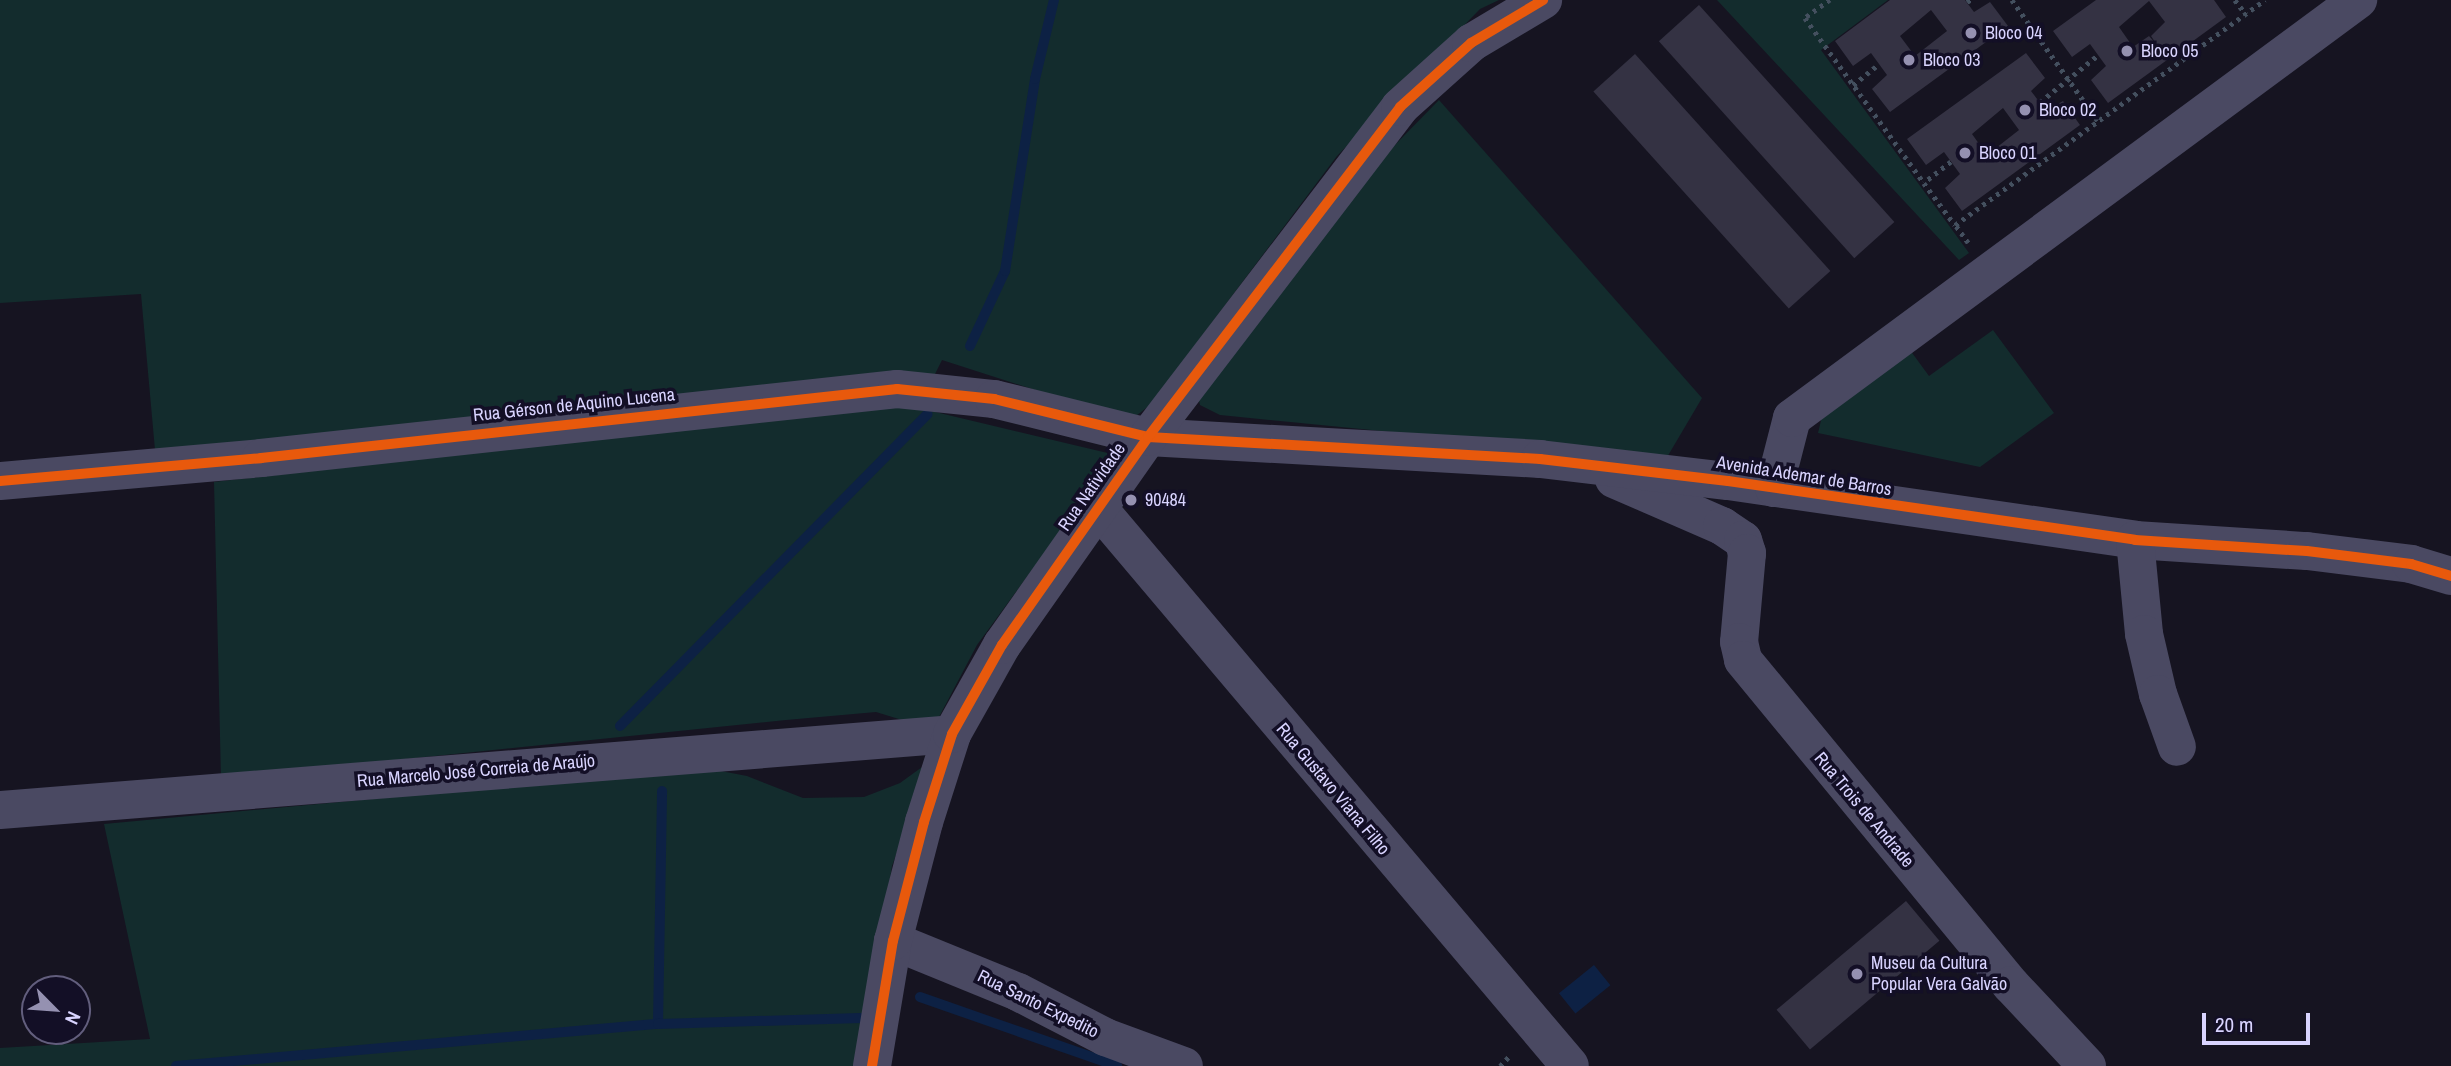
<!DOCTYPE html>
<meta charset="utf-8">
<style>
body{margin:0}
#map{position:relative;width:2451px;height:1066px;overflow:hidden;background:#161421;font-family:"Archivo Narrow",sans-serif}
div>[style]{position:absolute}
[style*='--x']{left:calc(var(--x)*1px);top:calc(var(--y)*1px);width:calc(var(--w)*1px);rotate:calc(var(--a)*1deg)}
.green>*{inset:0;background:#132c2d}
.water>*{inset:0;background:#0d2144;transform-origin:0 0}
.stream>*{height:10px;margin:-5px;padding:0 5px;transform-origin:5px;border-radius:5px;background:#0d2144}
.building>*{inset:0;background:#343243;transform-origin:0 0}
.path>*{height:4.5px;margin-top:-2.25px;transform-origin:0;background:repeating-linear-gradient(90deg,#44505f 0 3.5px,transparent 0 8.5px)}
.minor>*{height:38px;margin:-19px;padding:0 19px;transform-origin:19px;border-radius:19px;background:#4a4962}
.cycleway>*{height:10px;margin:-5px;padding:0 5px;transform-origin:5px;border-radius:5px;background:#e8590c}
.dots>*{width:19px;height:19px;translate:-50% -50%;box-sizing:border-box;border:4px solid #130f26;border-radius:50%}
span{translate:-50% -50%;white-space:nowrap;text-align:center;line-height:1.15;-webkit-text-stroke:7px #130f26;paint-order:stroke}
.poi-label{font-size:18px;color:#d9d4ff}
.left{translate:0 -50%;text-align:left}
.street-label{font-size:18px;color:#d9d4ff}
.north{position:absolute;left:21px;top:975px;width:70px;height:70px;box-sizing:border-box;background:#130f26;border:2px solid #625e7d;border-radius:50%;rotate:115deg;font-size:19px;font-weight:700;line-height:28px;text-align:center;color:#d9d4ff}
.north::after{content:'';display:block;margin:auto;width:24px;height:32px;background:#9591b1;clip-path:polygon(50% 0,100% 100%,50% 72%,0 100%)}
.scale{position:absolute;left:2202px;top:1013px;width:108px;height:32px;box-sizing:border-box;border:4px solid #d9d4ff;border-top:0;padding-left:9px;font-size:21px;line-height:24px;white-space:nowrap;color:#d9d4ff;-webkit-text-stroke:5px #130f26;paint-order:stroke}
</style>
<div id="map">
<div class="green">
<div style="clip-path:polygon(0 0,1499px 0,1480px 9px,1337px 156px,1150px 405px,1136px 416px,1113px 415px,942px 360px,934px 376px,155px 450px,141px 294px,0 303px)"></div>
<div style="clip-path:polygon(1717px 0,1888px 0,1821px 50px,1969px 253px,1959px 260px)"></div>
<div style="clip-path:polygon(1439px 100px,1702px 398px,1666px 459px,1220px 415px,1200px 405px,1198px 396px,1390px 150px)"></div>
<div style="clip-path:polygon(1993px 330px,2054px 413px,1980px 467px,1818px 433px,1824px 408px,1910px 350px,1929px 376px)"></div>
<div style="clip-path:polygon(906px 405px,1116px 455px,977px 645px,939px 717px,915px 724px,876px 712px,786px 720px,221px 778px,214px 482px)"></div>
<div style="clip-path:polygon(929px 762px,892px 866px,861px 1066px,0 1066px,0 1048px,150px 1039px,104px 824px,705px 768px,747px 776px,803px 798px,864px 797px,900px 783px)"></div>
</div>
<div class="water">
<div style="left:1594px;top:965px;width:26px;height:45px;rotate:51deg"></div>
</div>
<div class="stream">
<div style="--x:970;--y:346;--w:83;--a:-65"></div>
<div style="--x:1005;--y:271;--w:194;--a:-81.1"></div>
<div style="--x:1035;--y:79;--w:81;--a:-76.5"></div>
<div style="--x:620;--y:726;--w:438;--a:-45.4"></div>
<div style="--x:920;--y:997;--w:209;--a:19.3"></div>
<div style="--x:658;--y:1024;--w:233;--a:-89"></div>
<div style="--x:176;--y:1066;--w:484;--a:-5"></div>
<div style="--x:658;--y:1024;--w:203;--a:-1.7"></div>
</div>
<div class="building">
<div style="clip-path:polygon(evenodd,1890px 0,1965px 0,1974px 12px,1990px 2px,2008px 26px,1890px 112px,1872px 89px,1887px 75px,1871px 53px,1853px 66px,1835px 41px,1890px 0,1931px 10px,1947px 31px,1915px 56px,1900px 36px,1931px 10px)"></div>
<div style="clip-path:polygon(evenodd,2096px 0,2214px 0,2226px 17px,2108px 103px,2091px 80px,2106px 66px,2090px 44px,2072px 57px,2053px 31px,2096px 0,2149px 1px,2165px 22px,2151px 36px,2157px 45px,2149px 36px,2133px 47px,2119px 27px,2149px 1px)"></div>
<div style="left:1699px;top:5px;width:292px;height:54px;rotate:48deg"></div>
<div style="clip-path:polygon(evenodd,2026px 53px,2045px 78px,2031px 91px,2046px 111px,2063px 101px,2080px 125px,1962px 211px,1945px 188px,1960px 174px,1944px 152px,1926px 165px,1907px 139px,2026px 53px,2003px 108px,2019px 130px,1987px 155px,1972px 134px,2003px 108px)"></div>
<div style="left:1635px;top:54px;width:292px;height:56px;rotate:48deg"></div>
<div style="left:1906px;top:901px;width:52px;height:169px;rotate:50deg"></div>
</div>
<div class="path">
<div style="--x:1830;--y:0;--w:31;--a:144"></div>
<div style="--x:1805;--y:18;--w:203;--a:54.2"></div>
<div style="--x:2012;--y:0;--w:148;--a:54.6"></div>
<div style="--x:2235;--y:0;--w:18;--a:52"></div>
<div style="--x:1967;--y:2;--w:4;--a:-34"></div>
<div style="--x:1853;--y:85;--w:33;--a:-39"></div>
<div style="--x:2040;--y:102;--w:75;--a:-39"></div>
<div style="--x:1951;--y:162;--w:34;--a:142"></div>
<div style="--x:1924;--y:183;--w:52;--a:53.6"></div>
<div style="--x:1968;--y:243;--w:22;--a:-126"></div>
<div style="--x:1955;--y:225;--w:383;--a:-36"></div>
<div style="--x:1500;--y:1066;--w:16;--a:-47"></div>
</div>
<div class="minor">
<div style="--x:1614;--y:479;--w:118;--a:23.5"></div>
<div style="--x:1722;--y:526;--w:25;--a:34"></div>
<div style="--x:1743;--y:540;--w:14;--a:73"></div>
<div style="--x:1747;--y:553;--w:89;--a:95.1"></div>
<div style="--x:1739;--y:642;--w:18;--a:77"></div>
<div style="--x:1743;--y:660;--w:421;--a:50.5"></div>
<div style="--x:2011;--y:985;--w:111;--a:46.8"></div>
<div style="--x:0;--y:481;--w:262;--a:-5"></div>
<div style="--x:261;--y:458;--w:640;--a:-6.19"></div>
<div style="--x:897;--y:389;--w:98;--a:5.9"></div>
<div style="--x:994;--y:399;--w:159;--a:13.9"></div>
<div style="--x:1148;--y:437;--w:393;--a:3.2"></div>
<div style="--x:1540;--y:459;--w:189;--a:6.7"></div>
<div style="--x:1728;--y:481;--w:411;--a:8.2"></div>
<div style="--x:2135;--y:540;--w:172;--a:3.7"></div>
<div style="--x:2307;--y:551;--w:105;--a:7.1"></div>
<div style="--x:2411;--y:564;--w:42;--a:16.7"></div>
<div style="--x:1774;--y:488;--w:72;--a:-75.6"></div>
<div style="--x:1792;--y:418;--w:704;--a:-36.45"></div>
<div style="--x:1099;--y:509;--w:729;--a:49.78"></div>
<div style="--x:2135;--y:540;--w:94;--a:84.5"></div>
<div style="--x:2144;--y:634;--w:62;--a:76.9"></div>
<div style="--x:2158;--y:694;--w:56;--a:70.3"></div>
<div style="--x:0;--y:810;--w:955;--a:-4.56"></div>
<div style="--x:893;--y:941;--w:135;--a:22.2"></div>
<div style="--x:1018;--y:992;--w:98;--a:27.3"></div>
<div style="--x:1105;--y:1037;--w:84;--a:20.2"></div>
<div style="--x:872;--y:1066;--w:127;--a:-80.5"></div>
<div style="--x:893;--y:941;--w:123;--a:-75.4"></div>
<div style="--x:924;--y:822;--w:92;--a:-72.3"></div>
<div style="--x:952;--y:734;--w:102;--a:-60.7"></div>
<div style="--x:1002;--y:645;--w:254;--a:-54.9"></div>
<div style="--x:1148;--y:437;--w:415;--a:-52.6"></div>
<div style="--x:1400;--y:107;--w:96;--a:-42"></div>
<div style="--x:1471;--y:43;--w:84;--a:-30.8"></div>
</div>
<div class="cycleway">
<div style="--x:0;--y:481;--w:262;--a:-5"></div>
<div style="--x:261;--y:458;--w:640;--a:-6.19"></div>
<div style="--x:897;--y:389;--w:98;--a:5.9"></div>
<div style="--x:994;--y:399;--w:159;--a:13.9"></div>
<div style="--x:1148;--y:437;--w:393;--a:3.2"></div>
<div style="--x:1540;--y:459;--w:189;--a:6.7"></div>
<div style="--x:1728;--y:481;--w:411;--a:8.2"></div>
<div style="--x:2135;--y:540;--w:172;--a:3.7"></div>
<div style="--x:2307;--y:551;--w:105;--a:7.1"></div>
<div style="--x:2411;--y:564;--w:42;--a:16.7"></div>
<div style="--x:872;--y:1066;--w:127;--a:-80.5"></div>
<div style="--x:893;--y:941;--w:123;--a:-75.4"></div>
<div style="--x:924;--y:822;--w:92;--a:-72.3"></div>
<div style="--x:952;--y:734;--w:102;--a:-60.7"></div>
<div style="--x:1002;--y:645;--w:254;--a:-54.9"></div>
<div style="--x:1148;--y:437;--w:415;--a:-52.6"></div>
<div style="--x:1400;--y:107;--w:96;--a:-42"></div>
<div style="--x:1471;--y:43;--w:84;--a:-30.8"></div>
</div>
<div class="dots">
<div style="left:1971px;top:33px;background:#9591b1"></div>
<div style="left:2127px;top:51px;background:#9591b1"></div>
<div style="left:1909px;top:60px;background:#9591b1"></div>
<div style="left:2025px;top:110px;background:#9591b1"></div>
<div style="left:1965px;top:153px;background:#9591b1"></div>
<div style="left:1131px;top:500px;background:#9591b1"></div>
<div style="left:1857px;top:974px;background:#9591b1"></div>
</div>
<div class="poi-label">
<span class="left" style="left:1985px;top:33px">Bloco 04</span>
<span class="left" style="left:2141px;top:51px">Bloco 05</span>
<span class="left" style="left:1923px;top:60px">Bloco 03</span>
<span class="left" style="left:2039px;top:110px">Bloco 02</span>
<span class="left" style="left:1979px;top:153px">Bloco 01</span>
<span class="left" style="left:1145px;top:500px">90484</span>
<span class="left" style="left:1871px;top:974px">Museu da Cultura<br>Popular Vera Galvão</span>
</div>
<div class="street-label">
<span style="left:574px;top:405px;rotate:-6deg">Rua Gérson de Aquino Lucena</span>
<span style="left:1804px;top:476px;rotate:9deg">Avenida Ademar de Barros</span>
<span style="left:1092px;top:487px;rotate:-55deg">Rua Natividade</span>
<span style="left:476px;top:771px;rotate:-5deg">Rua Marcelo José Correia de Araújo</span>
<span style="left:1333px;top:789px;rotate:50deg">Rua Gustavo Viana Filho</span>
<span style="left:1864px;top:810px;rotate:50deg">Rua Trois de Andrade</span>
<span style="left:1038px;top:1004px;rotate:26deg">Rua Santo Expedito</span>
</div>
<div class="north">N</div>
<div class="scale">20 m</div>
</div>
